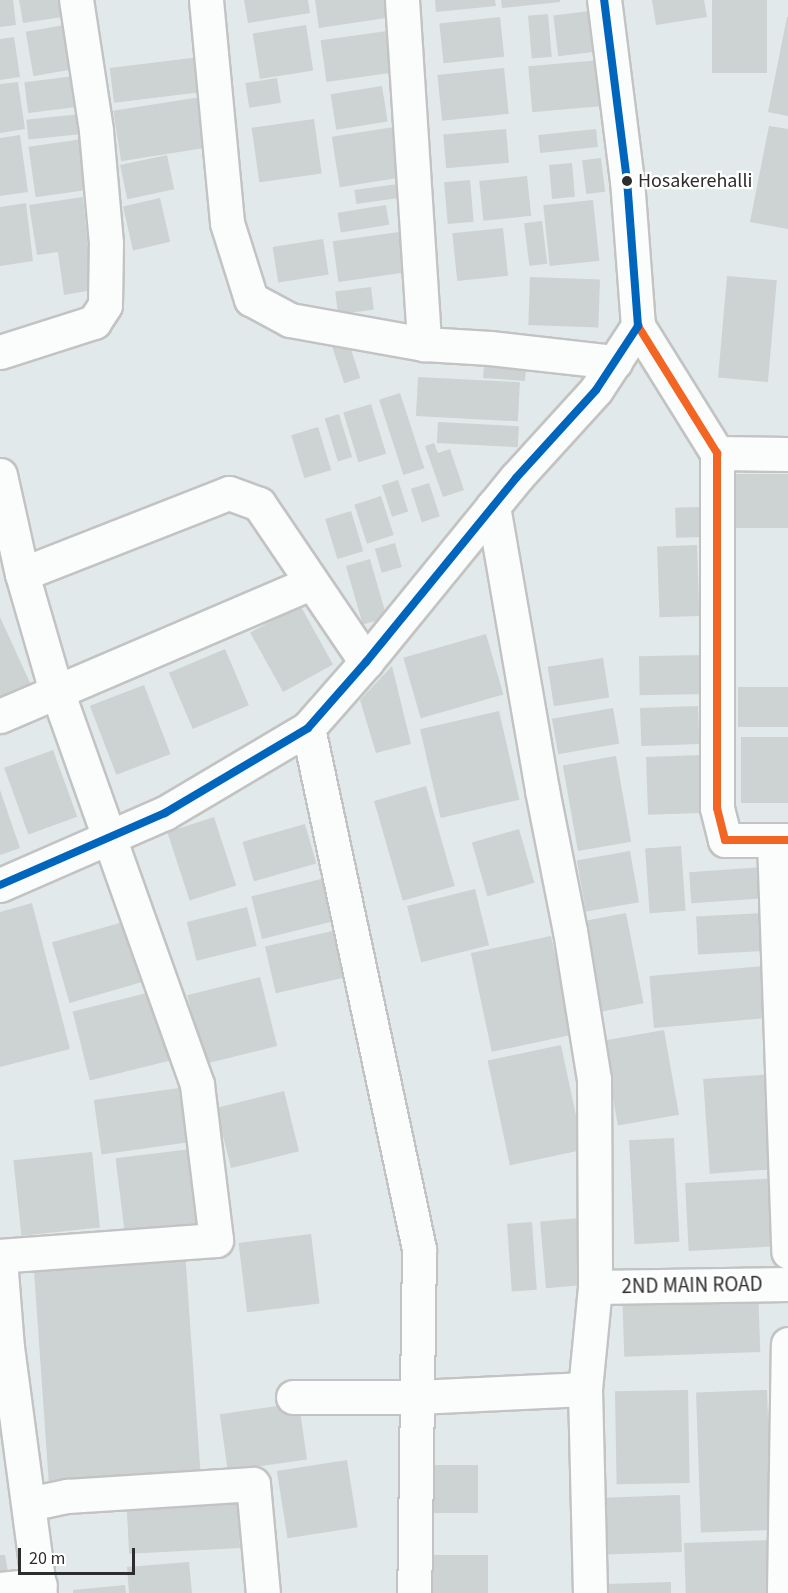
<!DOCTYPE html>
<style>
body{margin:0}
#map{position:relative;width:788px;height:1593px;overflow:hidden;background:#e2e9ea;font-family:"Source Sans 3",sans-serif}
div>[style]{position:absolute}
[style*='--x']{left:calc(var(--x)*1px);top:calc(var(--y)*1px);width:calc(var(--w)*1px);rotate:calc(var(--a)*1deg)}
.building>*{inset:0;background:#cdd2d3;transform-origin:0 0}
.roads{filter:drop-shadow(2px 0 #c2c3c2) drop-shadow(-2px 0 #c2c3c2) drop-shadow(0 2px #c2c3c2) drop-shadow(0 -2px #c2c3c2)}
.minor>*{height:33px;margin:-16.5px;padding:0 16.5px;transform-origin:16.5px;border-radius:16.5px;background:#fbfcfc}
.tertiary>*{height:33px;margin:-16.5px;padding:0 16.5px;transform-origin:16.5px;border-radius:16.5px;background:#fbfcfc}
.bus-1>*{height:8px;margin:-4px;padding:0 4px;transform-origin:4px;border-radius:4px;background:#f26522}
.bus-2>*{height:8px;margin:-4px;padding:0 4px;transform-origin:4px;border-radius:4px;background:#0065bd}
.dots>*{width:16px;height:16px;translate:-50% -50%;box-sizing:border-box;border:3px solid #fff;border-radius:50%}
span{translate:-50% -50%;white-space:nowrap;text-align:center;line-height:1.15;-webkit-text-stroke:4.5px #fff;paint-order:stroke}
.bus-label{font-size:20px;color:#2d2d2d}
.left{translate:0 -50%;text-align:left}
.street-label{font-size:21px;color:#2d2d2d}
.scale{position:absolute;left:18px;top:1548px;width:117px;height:27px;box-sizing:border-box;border:3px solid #2d2d2d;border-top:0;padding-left:8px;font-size:18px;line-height:21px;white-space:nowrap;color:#2d2d2d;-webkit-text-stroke:4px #fff;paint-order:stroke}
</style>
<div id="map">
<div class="building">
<div style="clip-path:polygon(0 0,13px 0,16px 25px,0 27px)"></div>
<div style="clip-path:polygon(19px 0,72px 0,75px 15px,23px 23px)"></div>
<div style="clip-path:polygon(244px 0,308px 0,310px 13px,248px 23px)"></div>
<div style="clip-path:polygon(315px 0,390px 0,393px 17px,319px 28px)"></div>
<div style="clip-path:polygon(435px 0,495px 0,496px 6px,436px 12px)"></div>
<div style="clip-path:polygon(501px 0,560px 0,560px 2px,502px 8px)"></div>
<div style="clip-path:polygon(652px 0,704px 0,707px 17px,656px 25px)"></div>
<div style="left:712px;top:0;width:55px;height:73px"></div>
<div style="left:590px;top:11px;width:41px;height:37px;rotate:83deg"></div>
<div style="left:548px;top:14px;width:43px;height:20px;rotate:85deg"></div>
<div style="left:500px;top:17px;width:40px;height:61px;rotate:84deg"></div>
<div style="clip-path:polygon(787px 17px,788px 17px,788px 116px,768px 112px)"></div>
<div style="left:70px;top:24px;width:45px;height:45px;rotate:80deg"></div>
<div style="left:306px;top:25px;width:46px;height:54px;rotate:81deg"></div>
<div style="left:387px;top:31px;width:42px;height:67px;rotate:82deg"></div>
<div style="clip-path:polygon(14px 37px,20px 77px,0 80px,0 39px)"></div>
<div style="left:208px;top:56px;width:35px;height:99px;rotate:83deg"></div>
<div style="left:601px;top:60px;width:46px;height:73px;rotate:85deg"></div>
<div style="left:504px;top:68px;width:46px;height:67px;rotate:84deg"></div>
<div style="left:75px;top:76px;width:31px;height:51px;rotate:83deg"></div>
<div style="left:277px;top:78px;width:25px;height:32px;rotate:81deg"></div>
<div style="clip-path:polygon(18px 82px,25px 129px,0 133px,0 84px)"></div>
<div style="left:382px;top:86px;width:36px;height:52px;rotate:81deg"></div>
<div style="left:207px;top:96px;width:51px;height:95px;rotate:81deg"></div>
<div style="left:80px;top:114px;width:20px;height:54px;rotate:84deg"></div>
<div style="left:314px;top:119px;width:55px;height:63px;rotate:82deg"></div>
<div style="clip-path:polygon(769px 126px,788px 129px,788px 229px,750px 222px)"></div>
<div style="left:394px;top:127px;width:51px;height:63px;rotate:81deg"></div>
<div style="left:506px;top:129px;width:34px;height:63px;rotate:85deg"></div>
<div style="left:596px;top:129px;width:18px;height:58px;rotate:84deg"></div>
<div style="clip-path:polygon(20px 135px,28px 192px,0 196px,0 138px)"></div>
<div style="left:83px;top:139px;width:51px;height:55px;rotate:82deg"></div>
<div style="left:167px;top:155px;width:35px;height:48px;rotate:78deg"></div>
<div style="left:601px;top:158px;width:34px;height:19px;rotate:83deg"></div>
<div style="left:572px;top:163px;width:34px;height:23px;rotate:85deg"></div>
<div style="left:527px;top:176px;width:40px;height:48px;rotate:84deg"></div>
<div style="left:470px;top:180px;width:42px;height:26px;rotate:85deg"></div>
<div style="left:398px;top:184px;width:14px;height:44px;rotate:82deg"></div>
<div style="clip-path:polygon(83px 197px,92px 290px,64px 295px,58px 252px,37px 255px,29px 205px)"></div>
<div style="left:160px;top:198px;width:45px;height:38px;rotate:77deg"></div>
<div style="left:593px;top:200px;width:61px;height:50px;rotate:84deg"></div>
<div style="clip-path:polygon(26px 203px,33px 261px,0 266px,0 207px)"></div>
<div style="left:386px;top:205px;width:20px;height:49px;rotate:81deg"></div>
<div style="left:542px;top:221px;width:43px;height:18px;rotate:83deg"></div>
<div style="left:503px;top:228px;width:48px;height:51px;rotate:84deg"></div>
<div style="left:406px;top:231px;width:41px;height:74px;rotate:82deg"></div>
<div style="left:323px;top:239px;width:36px;height:51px;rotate:81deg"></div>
<div style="left:727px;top:276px;width:50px;height:102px;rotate:5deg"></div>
<div style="left:530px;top:277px;width:70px;height:48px;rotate:2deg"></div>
<div style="left:371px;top:287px;width:23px;height:36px;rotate:83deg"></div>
<div style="left:347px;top:337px;width:43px;height:17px;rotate:72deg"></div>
<div style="left:484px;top:365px;width:42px;height:13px;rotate:4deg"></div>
<div style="left:418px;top:377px;width:102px;height:39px;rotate:3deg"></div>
<div style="left:400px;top:393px;width:79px;height:22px;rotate:72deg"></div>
<div style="left:371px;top:404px;width:52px;height:29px;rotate:73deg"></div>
<div style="left:339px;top:414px;width:45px;height:15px;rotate:73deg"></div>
<div style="left:438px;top:422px;width:81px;height:21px;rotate:3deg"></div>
<div style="left:318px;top:427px;width:45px;height:28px;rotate:73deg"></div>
<div style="clip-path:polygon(434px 443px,438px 453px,450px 449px,464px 490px,443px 497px,425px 446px)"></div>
<div style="left:788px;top:474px;width:54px;height:53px;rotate:90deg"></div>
<div style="left:398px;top:480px;width:33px;height:17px;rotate:72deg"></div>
<div style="left:429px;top:483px;width:35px;height:19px;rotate:72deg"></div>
<div style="left:381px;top:496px;width:41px;height:28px;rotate:72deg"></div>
<div style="left:700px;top:507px;width:30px;height:25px;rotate:88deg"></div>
<div style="left:351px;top:511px;width:42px;height:27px;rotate:73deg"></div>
<div style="left:395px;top:543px;width:25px;height:21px;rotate:74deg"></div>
<div style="left:697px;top:545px;width:71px;height:40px;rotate:88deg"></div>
<div style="left:370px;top:559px;width:61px;height:25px;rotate:74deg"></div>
<div style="left:300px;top:605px;width:68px;height:57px;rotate:61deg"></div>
<div style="clip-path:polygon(0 617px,31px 685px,0 696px)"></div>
<div style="left:486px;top:634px;width:63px;height:86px;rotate:74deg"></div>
<div style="left:225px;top:649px;width:61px;height:61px;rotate:67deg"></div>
<div style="left:704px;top:655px;width:39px;height:65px;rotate:89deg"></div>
<div style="left:603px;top:658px;width:40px;height:56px;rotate:81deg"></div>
<div style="clip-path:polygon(392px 666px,411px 744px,376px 753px,360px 700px)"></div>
<div style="left:144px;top:685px;width:74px;height:58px;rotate:69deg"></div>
<div style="left:788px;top:687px;width:40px;height:50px;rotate:90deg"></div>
<div style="left:698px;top:706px;width:38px;height:58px;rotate:88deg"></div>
<div style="left:613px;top:708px;width:36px;height:62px;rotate:80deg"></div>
<div style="left:499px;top:711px;width:91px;height:81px;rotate:77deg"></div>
<div style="left:788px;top:737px;width:66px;height:47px;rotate:90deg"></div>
<div style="left:53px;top:750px;width:71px;height:52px;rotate:70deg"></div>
<div style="left:700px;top:755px;width:58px;height:54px;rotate:88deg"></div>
<div style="left:616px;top:756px;width:87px;height:54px;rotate:80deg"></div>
<div style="left:426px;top:786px;width:104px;height:54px;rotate:74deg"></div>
<div style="clip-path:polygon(0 790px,20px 848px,0 855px)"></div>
<div style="left:214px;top:817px;width:72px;height:49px;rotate:72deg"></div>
<div style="left:305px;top:824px;width:41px;height:65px;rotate:74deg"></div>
<div style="left:519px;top:829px;width:56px;height:49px;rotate:74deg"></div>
<div style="left:681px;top:846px;width:65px;height:36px;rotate:86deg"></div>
<div style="left:630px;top:851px;width:52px;height:54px;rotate:80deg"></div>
<div style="left:765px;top:867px;width:31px;height:76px;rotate:86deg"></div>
<div style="left:329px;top:877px;width:44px;height:80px;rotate:76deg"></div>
<div style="left:475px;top:889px;width:58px;height:70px;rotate:76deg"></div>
<div style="clip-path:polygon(32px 903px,70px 1049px,0 1067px,0 912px)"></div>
<div style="left:247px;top:907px;width:40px;height:62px;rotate:76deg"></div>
<div style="left:626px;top:913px;width:92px;height:45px;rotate:79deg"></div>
<div style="left:763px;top:913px;width:38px;height:67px;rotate:87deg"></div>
<div style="left:130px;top:920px;width:63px;height:81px;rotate:74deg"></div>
<div style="left:341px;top:929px;width:48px;height:78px;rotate:77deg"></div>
<div style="left:551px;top:936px;width:101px;height:82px;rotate:78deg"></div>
<div style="left:765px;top:966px;width:52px;height:116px;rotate:85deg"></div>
<div style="left:260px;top:977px;width:71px;height:75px;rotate:76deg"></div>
<div style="left:159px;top:990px;width:71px;height:89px;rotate:76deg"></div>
<div style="left:664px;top:1030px;width:86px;height:62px;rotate:80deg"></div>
<div style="left:561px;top:1045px;width:107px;height:75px;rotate:78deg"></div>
<div style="left:773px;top:1074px;width:95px;height:70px;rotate:86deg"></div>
<div style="left:179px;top:1088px;width:55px;height:86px;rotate:82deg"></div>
<div style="left:284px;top:1091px;width:62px;height:70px;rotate:76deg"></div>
<div style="left:674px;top:1138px;width:104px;height:45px;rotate:87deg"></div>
<div style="left:191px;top:1149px;width:74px;height:76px;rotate:83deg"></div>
<div style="left:92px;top:1152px;width:76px;height:79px;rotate:84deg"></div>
<div style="left:781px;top:1178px;width:68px;height:96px;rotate:87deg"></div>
<div style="left:580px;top:1218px;width:67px;height:40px;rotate:85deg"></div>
<div style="left:532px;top:1222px;width:68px;height:25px;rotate:86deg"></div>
<div style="left:311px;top:1234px;width:70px;height:73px;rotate:83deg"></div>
<div style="left:185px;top:1251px;width:221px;height:152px;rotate:86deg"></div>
<div style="left:758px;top:1287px;width:65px;height:136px;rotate:88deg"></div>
<div style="left:688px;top:1390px;width:93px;height:73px;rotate:89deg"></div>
<div style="left:767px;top:1390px;width:140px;height:71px;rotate:88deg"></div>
<div style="left:299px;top:1403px;width:57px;height:80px;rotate:82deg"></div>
<div style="left:347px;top:1460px;width:68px;height:71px;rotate:81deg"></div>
<div style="left:425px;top:1465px;width:53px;height:48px"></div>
<div style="left:237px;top:1491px;width:57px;height:111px;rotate:87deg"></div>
<div style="left:680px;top:1495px;width:57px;height:83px;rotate:88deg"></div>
<div style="left:770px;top:1540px;width:53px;height:86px;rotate:88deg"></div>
<div style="clip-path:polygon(0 1555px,5px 1555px,9px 1577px,0 1578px)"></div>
<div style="left:430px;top:1555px;width:58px;height:38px"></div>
<div style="clip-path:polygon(189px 1562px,192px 1593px,129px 1593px,127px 1567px)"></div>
<div style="clip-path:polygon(671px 1582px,671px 1593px,608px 1593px,607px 1584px)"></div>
<div style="clip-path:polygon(125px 1585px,126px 1593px,73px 1593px,73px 1590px)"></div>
</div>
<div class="roads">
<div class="minor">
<div style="--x:206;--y:0;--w:224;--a:84.6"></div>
<div style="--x:227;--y:223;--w:80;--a:72.5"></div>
<div style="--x:251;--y:299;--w:44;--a:28.3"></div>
<div style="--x:290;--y:320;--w:136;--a:10.2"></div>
<div style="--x:424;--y:344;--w:66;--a:3.5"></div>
<div style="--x:490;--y:348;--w:126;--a:6.4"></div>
<div style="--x:402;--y:0;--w:345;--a:86.3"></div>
<div style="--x:638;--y:326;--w:150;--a:58.1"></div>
<div style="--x:717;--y:453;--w:355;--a:90"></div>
<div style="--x:717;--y:808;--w:33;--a:76"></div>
<div style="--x:725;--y:840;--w:63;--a:0"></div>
<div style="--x:0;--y:352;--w:99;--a:-17.7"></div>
<div style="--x:94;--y:322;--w:20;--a:-57"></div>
<div style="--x:105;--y:305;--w:62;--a:-89.1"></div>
<div style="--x:106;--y:243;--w:113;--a:-95.1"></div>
<div style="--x:96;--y:130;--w:132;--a:-98.7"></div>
<div style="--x:717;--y:453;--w:71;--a:0.8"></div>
<div style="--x:0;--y:475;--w:101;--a:77.5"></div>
<div style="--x:22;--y:574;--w:107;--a:73.8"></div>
<div style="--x:52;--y:677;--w:433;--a:70.4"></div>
<div style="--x:197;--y:1085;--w:156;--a:83"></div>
<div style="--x:216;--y:1240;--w:217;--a:175.8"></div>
<div style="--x:493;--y:506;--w:288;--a:80.2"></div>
<div style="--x:542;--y:790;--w:144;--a:78.8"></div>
<div style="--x:570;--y:931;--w:150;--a:80.8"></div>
<div style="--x:594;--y:1079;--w:208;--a:89.7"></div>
<div style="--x:595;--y:1287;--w:102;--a:95.6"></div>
<div style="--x:585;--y:1389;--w:204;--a:88.6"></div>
<div style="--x:22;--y:574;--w:222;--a:-21.4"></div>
<div style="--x:229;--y:493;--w:32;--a:20"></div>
<div style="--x:259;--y:504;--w:191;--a:55.9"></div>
<div style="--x:0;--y:716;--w:338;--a:-23.2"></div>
<div style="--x:774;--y:841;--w:411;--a:88"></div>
<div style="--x:0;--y:1259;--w:88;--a:85.5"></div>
<div style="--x:7;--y:1347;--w:248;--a:82.4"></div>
<div style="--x:595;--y:1287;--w:193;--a:-0.9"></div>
<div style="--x:293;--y:1397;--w:124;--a:0"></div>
<div style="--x:417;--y:1397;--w:168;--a:-2.7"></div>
<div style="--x:29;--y:1504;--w:40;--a:-12"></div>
<div style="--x:68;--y:1496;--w:185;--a:-3.7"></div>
<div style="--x:253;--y:1484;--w:109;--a:84.8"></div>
<div style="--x:0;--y:1589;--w:40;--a:-5.7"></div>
<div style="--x:784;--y:1593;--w:249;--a:-89.1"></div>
</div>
<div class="tertiary">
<div style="--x:308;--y:728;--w:533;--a:77.97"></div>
<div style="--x:419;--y:1249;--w:344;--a:90.8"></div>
<div style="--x:0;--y:885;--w:180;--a:-23.6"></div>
<div style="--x:165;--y:813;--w:166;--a:-30.7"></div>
<div style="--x:308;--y:728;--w:88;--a:-48.7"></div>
<div style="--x:366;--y:662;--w:237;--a:-50.8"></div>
<div style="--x:516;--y:478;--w:119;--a:-47.7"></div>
<div style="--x:596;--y:390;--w:77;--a:-56.7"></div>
<div style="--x:638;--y:326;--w:145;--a:-94.3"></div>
<div style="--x:627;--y:181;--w:182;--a:-97.2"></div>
</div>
</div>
<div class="bus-1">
<div style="--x:638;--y:326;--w:150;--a:58.1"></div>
<div style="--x:717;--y:453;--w:355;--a:90"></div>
<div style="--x:717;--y:808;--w:33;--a:76"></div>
<div style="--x:725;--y:840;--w:63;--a:0"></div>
</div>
<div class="bus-2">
<div style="--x:0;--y:885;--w:180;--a:-23.6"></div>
<div style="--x:165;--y:813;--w:166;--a:-30.7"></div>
<div style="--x:308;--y:728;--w:88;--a:-48.7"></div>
<div style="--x:366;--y:662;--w:237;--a:-50.8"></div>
<div style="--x:516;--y:478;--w:119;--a:-47.7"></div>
<div style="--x:596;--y:390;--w:77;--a:-56.7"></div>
<div style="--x:638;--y:326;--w:145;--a:-94.3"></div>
<div style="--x:627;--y:181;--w:182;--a:-97.2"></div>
</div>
<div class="dots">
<div style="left:627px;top:181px;background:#2d2d2d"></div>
</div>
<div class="bus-label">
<span class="left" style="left:638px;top:181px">Hosakerehalli</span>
</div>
<div class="street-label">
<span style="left:692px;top:1285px;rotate:-1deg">2ND MAIN ROAD</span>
</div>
<div class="scale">20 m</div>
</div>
